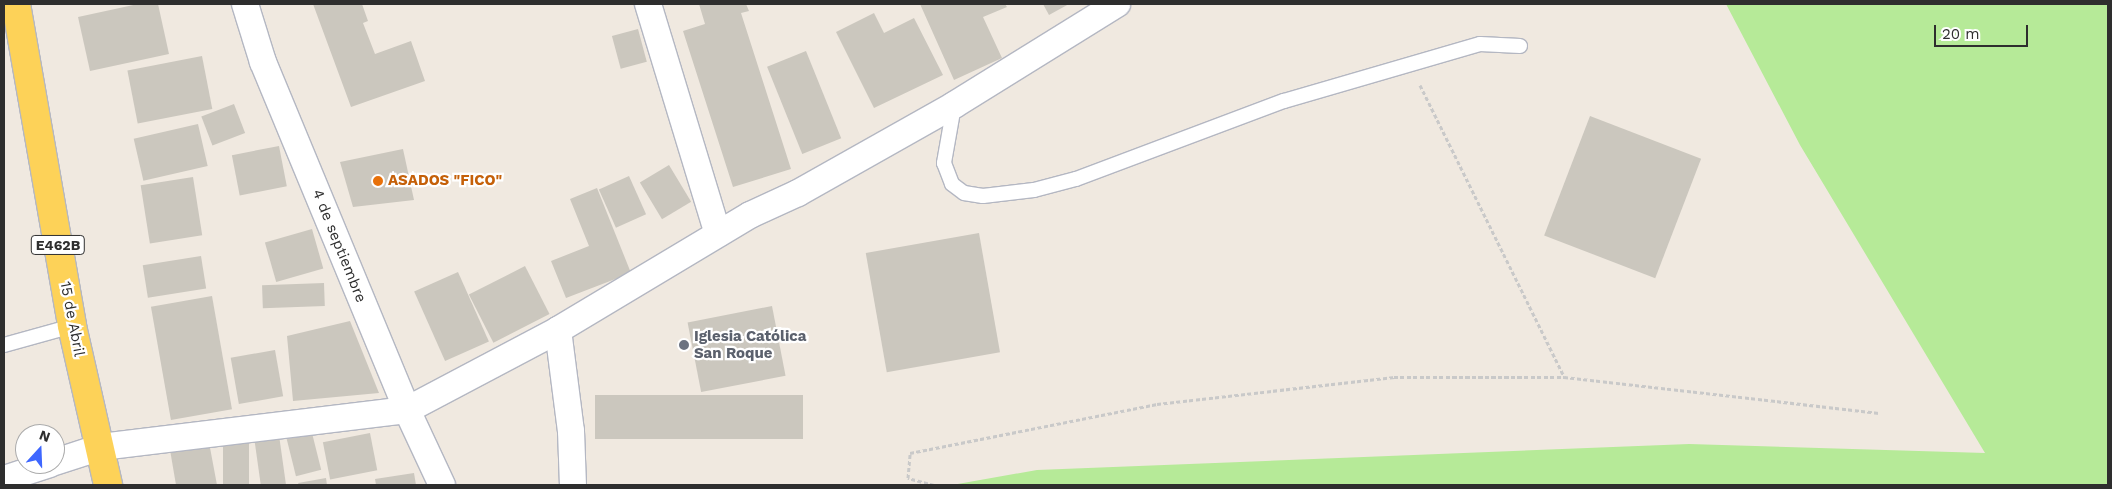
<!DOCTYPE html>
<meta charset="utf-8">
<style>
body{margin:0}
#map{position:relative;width:2112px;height:489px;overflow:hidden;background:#f0e9e0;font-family:"Work Sans",sans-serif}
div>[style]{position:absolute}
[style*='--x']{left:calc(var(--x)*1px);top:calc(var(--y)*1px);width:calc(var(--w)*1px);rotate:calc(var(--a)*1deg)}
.green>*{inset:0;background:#b6ea98}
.building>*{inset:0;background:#cbc7be;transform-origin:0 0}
.path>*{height:3px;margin-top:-1.5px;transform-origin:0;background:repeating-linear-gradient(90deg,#c9c9c9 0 4px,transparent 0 6.5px)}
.roads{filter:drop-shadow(1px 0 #b4b7c2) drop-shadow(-1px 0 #b4b7c2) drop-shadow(0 1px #b4b7c2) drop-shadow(0 -1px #b4b7c2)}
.service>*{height:14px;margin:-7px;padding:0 7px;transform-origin:7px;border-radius:7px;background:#fff}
.minor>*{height:26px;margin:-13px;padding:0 13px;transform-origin:13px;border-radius:13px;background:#fff}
.primary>*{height:28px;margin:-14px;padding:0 14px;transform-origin:14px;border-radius:14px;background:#fdd258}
.dots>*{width:14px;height:14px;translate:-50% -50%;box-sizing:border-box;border:2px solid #fff;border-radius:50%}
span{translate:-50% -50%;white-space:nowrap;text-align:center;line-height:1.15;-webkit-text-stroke:4.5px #fff;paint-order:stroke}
.shield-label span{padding:1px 4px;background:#fff;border:1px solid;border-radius:4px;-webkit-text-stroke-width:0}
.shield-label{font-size:14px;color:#2e2e2e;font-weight:700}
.food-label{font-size:15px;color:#c56008;font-weight:700}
.left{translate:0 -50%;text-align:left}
.street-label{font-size:15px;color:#2e2e2e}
.worship-label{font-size:15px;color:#5b616d;font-weight:700}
.frame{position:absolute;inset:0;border:5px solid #2e2e2e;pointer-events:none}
.north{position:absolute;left:15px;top:424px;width:50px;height:50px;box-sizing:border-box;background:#fff;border:1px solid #ababab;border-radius:50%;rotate:20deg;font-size:14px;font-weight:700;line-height:20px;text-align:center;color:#2e2e2e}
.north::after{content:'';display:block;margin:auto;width:18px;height:22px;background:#3e67ff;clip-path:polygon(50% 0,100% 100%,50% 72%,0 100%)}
.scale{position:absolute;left:1934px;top:25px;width:94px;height:22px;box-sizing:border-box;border:2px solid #2e2e2e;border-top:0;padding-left:6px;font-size:15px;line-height:18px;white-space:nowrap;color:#2e2e2e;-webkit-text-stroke:4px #fff;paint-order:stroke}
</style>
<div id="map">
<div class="green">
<div style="clip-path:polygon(1726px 4px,2108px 4px,2108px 485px,952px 485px,1037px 470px,1689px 444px,1985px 453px,1800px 145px)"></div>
</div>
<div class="building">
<div style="clip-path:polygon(138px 4px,158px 4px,169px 54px,90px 71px,78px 17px)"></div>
<div style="clip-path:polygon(313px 4px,362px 4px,368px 21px,363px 23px,375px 54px,411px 41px,425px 81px,351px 107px)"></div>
<div style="clip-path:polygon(699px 4px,746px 4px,749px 11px,741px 13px,791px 169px,733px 187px,683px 31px,705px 24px)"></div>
<div style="clip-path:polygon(920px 4px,1005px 4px,1007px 7px,983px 17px,1002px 58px,954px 80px)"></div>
<div style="clip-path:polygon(1043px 4px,1069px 4px,1049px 15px)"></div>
<div style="clip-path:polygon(874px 13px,884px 33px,914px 18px,943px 75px,874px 108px,836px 32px)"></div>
<div style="left:638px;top:29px;width:34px;height:27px;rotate:75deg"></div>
<div style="left:806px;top:51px;width:94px;height:42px;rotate:68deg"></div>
<div style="left:202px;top:56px;width:54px;height:76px;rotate:79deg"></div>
<div style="left:234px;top:104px;width:31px;height:35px;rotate:69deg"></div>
<div style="left:1590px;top:116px;width:119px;height:128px;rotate:21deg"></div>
<div style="left:198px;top:124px;width:43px;height:66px;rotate:77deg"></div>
<div style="left:279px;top:146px;width:41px;height:48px;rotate:79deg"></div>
<div style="clip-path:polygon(403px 149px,414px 200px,353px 207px,340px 162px)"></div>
<div style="left:669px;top:165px;width:43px;height:34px;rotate:59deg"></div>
<div style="left:629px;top:176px;width:42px;height:33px;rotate:66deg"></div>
<div style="left:193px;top:177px;width:59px;height:53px;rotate:81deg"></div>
<div style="clip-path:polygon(597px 188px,631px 273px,566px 298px,551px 261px,589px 246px,570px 199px)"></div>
<div style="left:312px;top:229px;width:41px;height:49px;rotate:74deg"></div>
<div style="left:979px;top:233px;width:121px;height:115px;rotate:80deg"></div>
<div style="left:201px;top:256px;width:33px;height:59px;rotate:81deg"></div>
<div style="left:525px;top:266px;width:54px;height:63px;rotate:63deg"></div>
<div style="left:458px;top:272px;width:76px;height:48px;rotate:66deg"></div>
<div style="left:324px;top:283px;width:23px;height:62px;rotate:88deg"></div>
<div style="left:212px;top:296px;width:115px;height:62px;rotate:80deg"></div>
<div style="left:772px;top:306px;width:71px;height:86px;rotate:79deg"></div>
<div style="clip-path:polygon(350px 321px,379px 393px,293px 401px,287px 336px)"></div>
<div style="left:275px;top:350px;width:47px;height:45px;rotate:80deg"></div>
<div style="left:595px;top:395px;width:208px;height:44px"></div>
<div style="left:312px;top:433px;width:38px;height:26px;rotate:76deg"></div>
<div style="left:370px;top:433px;width:38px;height:48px;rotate:79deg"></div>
<div style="left:279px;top:435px;width:50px;height:25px;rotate:82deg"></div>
<div style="clip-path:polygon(208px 437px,217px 485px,176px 485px,169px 444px)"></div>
<div style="left:223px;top:442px;width:26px;height:43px"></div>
<div style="clip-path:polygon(414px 473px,416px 485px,376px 485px,375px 479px)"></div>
<div style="clip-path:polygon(326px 478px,327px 485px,299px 485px,298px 483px)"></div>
</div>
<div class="path">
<div style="--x:1420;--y:85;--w:326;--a:63.7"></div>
<div style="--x:1564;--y:377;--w:317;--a:6.5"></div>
<div style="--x:934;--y:485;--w:27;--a:-165"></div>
<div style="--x:908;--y:478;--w:25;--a:-85"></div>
<div style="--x:910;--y:453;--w:252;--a:-11.2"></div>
<div style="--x:1157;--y:404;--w:239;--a:-6.5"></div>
<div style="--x:1394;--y:377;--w:170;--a:0"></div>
</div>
<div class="roads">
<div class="service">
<div style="--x:954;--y:106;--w:58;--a:100"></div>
<div style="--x:944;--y:163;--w:22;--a:69"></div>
<div style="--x:952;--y:184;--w:15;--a:37"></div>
<div style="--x:964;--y:193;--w:19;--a:9"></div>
<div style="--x:983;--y:196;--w:51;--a:-6.7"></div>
<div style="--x:1034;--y:190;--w:43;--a:-14.7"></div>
<div style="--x:1076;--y:179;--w:222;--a:-20.6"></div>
<div style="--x:1284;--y:101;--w:204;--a:-16.2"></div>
<div style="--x:1480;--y:44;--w:40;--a:2.9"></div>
<div style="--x:4;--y:345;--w:71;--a:-15.6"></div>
</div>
<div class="minor">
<div style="--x:245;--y:4;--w:61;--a:72.8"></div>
<div style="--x:263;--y:62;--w:377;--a:67.5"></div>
<div style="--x:407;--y:410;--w:83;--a:65"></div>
<div style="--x:648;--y:4;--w:240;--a:73.1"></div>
<div style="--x:558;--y:330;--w:102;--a:82.7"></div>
<div style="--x:571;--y:431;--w:54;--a:87.9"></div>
<div style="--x:55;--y:462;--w:48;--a:-18.1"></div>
<div style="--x:101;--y:447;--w:308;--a:-6.9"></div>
<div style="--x:407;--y:410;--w:171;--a:-27.9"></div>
<div style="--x:558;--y:330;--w:224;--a:-30.9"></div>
<div style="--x:750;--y:215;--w:53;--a:-24.6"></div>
<div style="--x:798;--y:193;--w:179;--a:-29.4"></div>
<div style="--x:954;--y:105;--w:192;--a:-31.8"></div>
<div style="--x:4;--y:479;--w:48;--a:-18.1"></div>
</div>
<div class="primary">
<div style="--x:16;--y:4;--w:327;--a:80.1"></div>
<div style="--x:72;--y:326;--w:163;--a:77.2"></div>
</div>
</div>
<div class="dots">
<div style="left:378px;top:181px;background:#e8710a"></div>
<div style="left:684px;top:345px;background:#6b7280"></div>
</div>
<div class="shield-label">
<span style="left:58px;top:245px">E462B</span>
</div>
<div class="food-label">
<span class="left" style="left:388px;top:181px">ASADOS "FICO"</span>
</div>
<div class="street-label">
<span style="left:339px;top:246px;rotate:68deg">4 de septiembre</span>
<span style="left:72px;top:319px;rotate:79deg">15 de Abril</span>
</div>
<div class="worship-label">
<span class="left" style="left:694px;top:345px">Iglesia Católica<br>San Roque</span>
</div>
<div class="frame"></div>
<div class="north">N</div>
<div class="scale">20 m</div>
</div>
